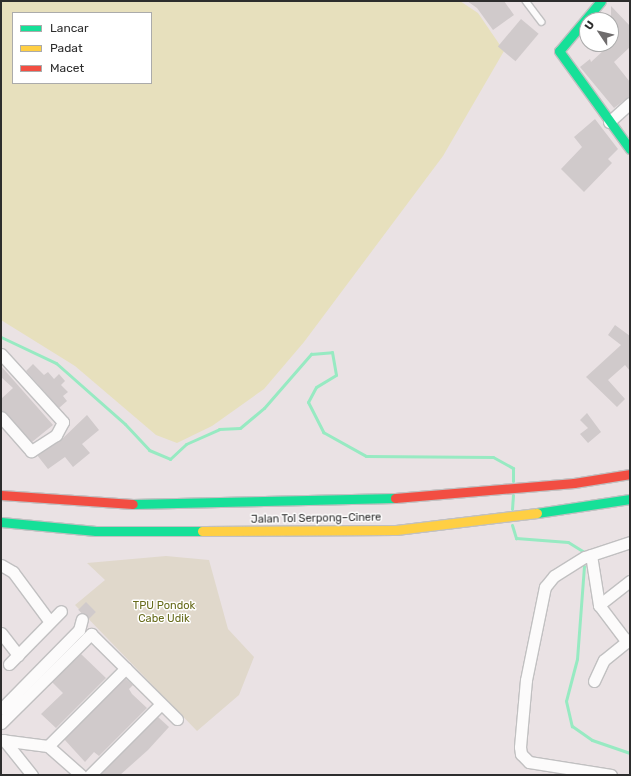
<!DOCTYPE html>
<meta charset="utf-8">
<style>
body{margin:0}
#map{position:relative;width:631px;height:776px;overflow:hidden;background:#eae2e4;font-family:Rubik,sans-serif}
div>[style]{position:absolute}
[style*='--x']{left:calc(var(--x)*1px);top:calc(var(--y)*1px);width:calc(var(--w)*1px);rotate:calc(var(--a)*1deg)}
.green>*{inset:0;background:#e7e0bd}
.cemetery>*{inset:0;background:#e0d8cb}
.stream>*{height:3px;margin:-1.5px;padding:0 1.5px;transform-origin:1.5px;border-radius:1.5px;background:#97eac2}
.building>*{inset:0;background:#d0cacb;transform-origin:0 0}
.roads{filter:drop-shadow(1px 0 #c1c0c1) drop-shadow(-1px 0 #c1c0c1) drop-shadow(0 1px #c1c0c1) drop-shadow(0 -1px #c1c0c1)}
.lane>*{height:5.5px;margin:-2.75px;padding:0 2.75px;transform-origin:2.75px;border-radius:2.75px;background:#fcfbfb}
.street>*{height:11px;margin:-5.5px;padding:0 5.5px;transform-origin:5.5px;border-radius:5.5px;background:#fcfbfb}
.fast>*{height:9px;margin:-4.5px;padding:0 4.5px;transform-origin:4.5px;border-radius:4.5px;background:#16e098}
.slow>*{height:9px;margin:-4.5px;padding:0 4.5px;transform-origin:4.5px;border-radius:4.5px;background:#ffcf43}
.jam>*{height:9px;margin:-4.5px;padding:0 4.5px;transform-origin:4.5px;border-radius:4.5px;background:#f24e42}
span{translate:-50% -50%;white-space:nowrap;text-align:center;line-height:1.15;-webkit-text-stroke:3px #fff;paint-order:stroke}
.street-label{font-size:11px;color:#2d2d2d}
.park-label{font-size:11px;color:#676b1b}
.frame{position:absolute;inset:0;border:2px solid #2d2d2d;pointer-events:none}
.legend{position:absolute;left:12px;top:12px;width:140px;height:72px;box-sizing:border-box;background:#fff;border:1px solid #ababab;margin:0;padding:5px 7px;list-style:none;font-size:12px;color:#2d2d2d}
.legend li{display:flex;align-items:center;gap:8px;height:20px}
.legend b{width:20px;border:1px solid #ababab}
.north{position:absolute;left:579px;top:12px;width:40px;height:40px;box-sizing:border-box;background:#fff;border:1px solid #ababab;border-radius:50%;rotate:305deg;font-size:11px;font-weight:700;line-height:16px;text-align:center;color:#2d2d2d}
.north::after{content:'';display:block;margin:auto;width:14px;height:18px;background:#6f6c6d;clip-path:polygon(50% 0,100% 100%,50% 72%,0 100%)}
</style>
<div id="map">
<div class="green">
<div style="clip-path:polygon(evenodd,1px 1px,460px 1px,478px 13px,504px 51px,443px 156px,304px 342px,264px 389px,212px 426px,177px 443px,156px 435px,75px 366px,1px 320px,1px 1px,13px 13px,151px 13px,151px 83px,13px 83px,13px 13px)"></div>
</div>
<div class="cemetery">
<div style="clip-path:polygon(166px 556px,209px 560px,228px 629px,254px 657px,239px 695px,197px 731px,75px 605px,105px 580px,87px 563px)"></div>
</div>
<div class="stream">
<div style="--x:1;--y:337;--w:61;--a:25.3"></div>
<div style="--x:56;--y:363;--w:92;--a:41.5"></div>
<div style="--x:125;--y:424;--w:35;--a:47"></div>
<div style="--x:149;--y:450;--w:23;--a:23"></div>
<div style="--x:170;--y:459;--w:22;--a:-43"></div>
<div style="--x:186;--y:444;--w:36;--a:-24"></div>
<div style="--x:219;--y:429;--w:21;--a:-3"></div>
<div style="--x:240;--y:428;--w:31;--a:-40"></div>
<div style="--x:264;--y:408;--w:72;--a:-49"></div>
<div style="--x:311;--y:354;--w:21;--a:-5"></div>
<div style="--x:332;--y:352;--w:23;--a:80"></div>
<div style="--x:336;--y:375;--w:23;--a:149"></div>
<div style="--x:316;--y:387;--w:17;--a:118"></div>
<div style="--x:308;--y:402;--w:34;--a:63"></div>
<div style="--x:323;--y:432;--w:49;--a:29.2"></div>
<div style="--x:366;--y:456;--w:127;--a:0.5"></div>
<div style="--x:493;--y:457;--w:23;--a:29"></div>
<div style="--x:513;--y:468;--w:13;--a:90"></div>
<div style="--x:512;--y:509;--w:14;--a:-86"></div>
<div style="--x:512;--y:525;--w:14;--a:73"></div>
<div style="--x:516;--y:538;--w:52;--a:4.4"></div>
<div style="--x:568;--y:542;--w:19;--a:32"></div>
<div style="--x:584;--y:566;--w:93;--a:94.3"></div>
<div style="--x:577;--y:659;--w:43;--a:104.7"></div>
<div style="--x:566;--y:701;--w:26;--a:77"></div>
<div style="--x:572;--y:726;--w:24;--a:35"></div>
<div style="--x:592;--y:740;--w:40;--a:18.9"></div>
</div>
<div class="building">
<div style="clip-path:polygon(467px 1px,504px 1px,514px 15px,493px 30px,477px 8px)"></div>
<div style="clip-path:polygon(611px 6px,630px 26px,630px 47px,614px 62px,630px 82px,630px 96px,614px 108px,580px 67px,590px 59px,591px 62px,616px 39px,611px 33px)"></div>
<div style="left:521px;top:19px;width:23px;height:36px;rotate:40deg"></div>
<div style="clip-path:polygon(595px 119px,618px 149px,608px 159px,612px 163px,584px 192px,561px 169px,582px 147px,574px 137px)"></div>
<div style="clip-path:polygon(615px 325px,630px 336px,630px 371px,625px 365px,608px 380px,625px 399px,617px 407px,586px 377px,621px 345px,608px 335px)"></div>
<div style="clip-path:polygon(33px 364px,44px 375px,48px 372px,54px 379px,59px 374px,65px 381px,61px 385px,68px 392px,63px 396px,67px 401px,59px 408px,26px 371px)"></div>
<div style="clip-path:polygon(1px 366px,53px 425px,32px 442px,1px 410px,1px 399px,13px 388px,1px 377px)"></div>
<div style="clip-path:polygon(587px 413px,601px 432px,588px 443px,580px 434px,588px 428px,580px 420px)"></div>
<div style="clip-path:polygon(87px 415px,99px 430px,82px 444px,90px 453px,73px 467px,65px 457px,48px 469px,37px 455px,60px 441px)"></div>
<div style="left:86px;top:602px;width:14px;height:11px;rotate:45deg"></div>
<div style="clip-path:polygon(81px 654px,106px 678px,56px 728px,41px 714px,63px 693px,52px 682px)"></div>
<div style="clip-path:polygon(125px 678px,133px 685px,129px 689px,132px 694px,147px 708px,99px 756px,94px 752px,85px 762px,64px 739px)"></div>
<div style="clip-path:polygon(158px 717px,169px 727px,148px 750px,120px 775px,100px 775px)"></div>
</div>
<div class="roads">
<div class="lane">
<div style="--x:526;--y:1;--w:26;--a:53"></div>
</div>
<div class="street">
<div style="--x:609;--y:122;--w:28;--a:-42"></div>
<div style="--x:1;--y:354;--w:92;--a:47.6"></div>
<div style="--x:63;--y:422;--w:15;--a:118"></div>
<div style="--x:56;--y:435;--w:30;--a:147"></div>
<div style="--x:31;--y:451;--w:45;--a:-131.4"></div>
<div style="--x:591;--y:555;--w:51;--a:80.9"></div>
<div style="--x:599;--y:605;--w:46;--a:52.9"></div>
<div style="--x:1;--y:565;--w:14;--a:30"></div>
<div style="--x:13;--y:572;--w:62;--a:53.5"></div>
<div style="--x:599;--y:605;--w:39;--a:-38"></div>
<div style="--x:1;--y:633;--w:28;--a:52"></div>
<div style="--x:9;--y:664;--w:74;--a:-45.5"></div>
<div style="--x:594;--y:681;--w:23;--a:-65"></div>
<div style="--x:604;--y:660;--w:33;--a:-39"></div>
<div style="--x:1;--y:709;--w:111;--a:-45.4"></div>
<div style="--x:79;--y:630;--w:11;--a:-75"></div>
<div style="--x:1;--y:723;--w:127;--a:-44.7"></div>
<div style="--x:91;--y:634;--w:121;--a:44.7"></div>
<div style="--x:1;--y:740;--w:47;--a:7.3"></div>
<div style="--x:48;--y:746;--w:110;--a:-45"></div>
<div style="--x:4;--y:740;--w:45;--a:51.3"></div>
<div style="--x:48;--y:746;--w:44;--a:41.3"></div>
<div style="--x:90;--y:775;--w:99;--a:-45"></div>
<div style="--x:611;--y:775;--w:83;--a:-171"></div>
<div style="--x:529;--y:762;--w:11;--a:-135"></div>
<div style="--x:521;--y:754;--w:7;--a:-98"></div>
<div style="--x:520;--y:747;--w:67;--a:-84.9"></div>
<div style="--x:526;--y:680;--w:95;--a:-78.5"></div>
<div style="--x:545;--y:587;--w:14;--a:-51"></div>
<div style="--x:554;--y:576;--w:36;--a:-32"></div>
<div style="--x:585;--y:557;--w:47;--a:-18.4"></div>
</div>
<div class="fast">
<div style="--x:601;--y:1;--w:65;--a:130"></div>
<div style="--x:559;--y:51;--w:121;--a:54.1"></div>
<div style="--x:133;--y:504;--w:262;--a:-1.3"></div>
<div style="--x:537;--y:513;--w:94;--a:-8.6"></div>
<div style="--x:1;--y:522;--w:95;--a:5.4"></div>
<div style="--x:96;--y:531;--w:106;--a:0"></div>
</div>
<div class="slow">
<div style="--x:202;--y:531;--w:194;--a:-0.3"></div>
<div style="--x:396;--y:530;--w:142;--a:-6.9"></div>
</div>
<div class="jam">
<div style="--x:1;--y:495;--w:132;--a:3.9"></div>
<div style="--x:395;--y:498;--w:180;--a:-4.8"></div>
<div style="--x:574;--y:483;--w:57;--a:-9.1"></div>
</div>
</div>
<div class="street-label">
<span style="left:316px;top:519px;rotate:-1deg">Jalan Tol Serpong–Cinere</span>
</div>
<div class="park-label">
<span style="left:164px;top:613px">TPU Pondok<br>Cabe Udik</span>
</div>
<div class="frame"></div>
<ul class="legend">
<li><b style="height:5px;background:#16e098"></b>Lancar</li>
<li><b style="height:5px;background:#ffcf43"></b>Padat</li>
<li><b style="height:5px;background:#f24e42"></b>Macet</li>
</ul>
<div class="north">U</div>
</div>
